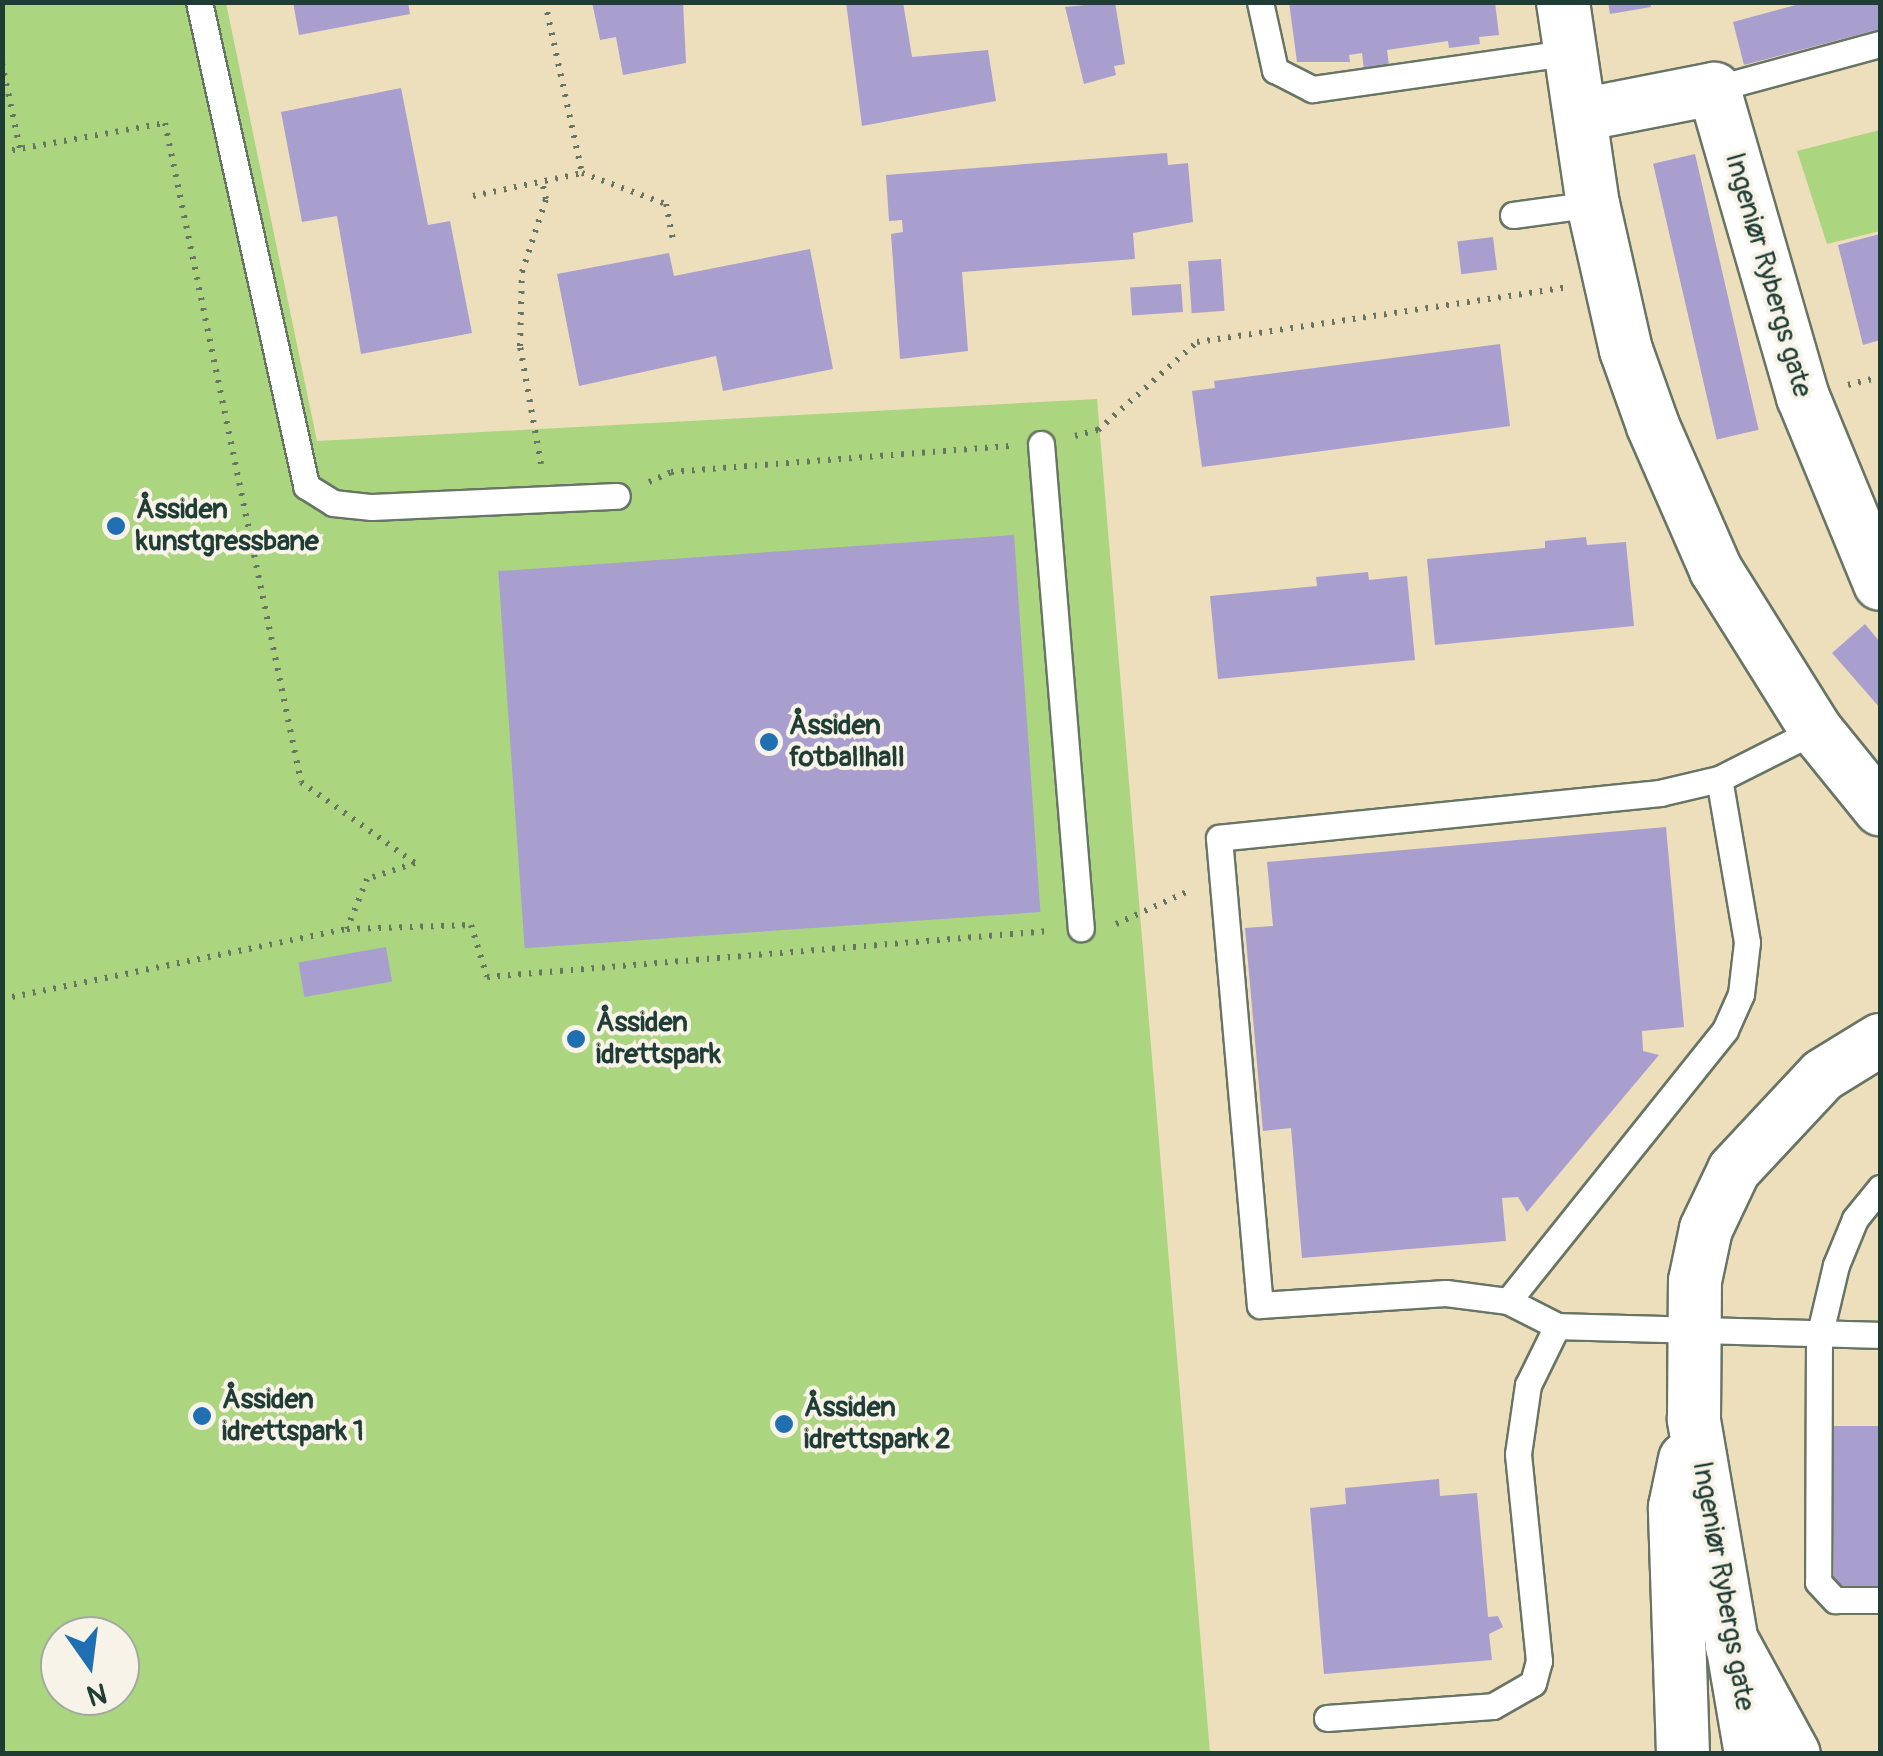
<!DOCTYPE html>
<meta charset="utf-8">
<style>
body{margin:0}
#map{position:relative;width:1883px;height:1756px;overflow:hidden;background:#eddebc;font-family:Pangolin,sans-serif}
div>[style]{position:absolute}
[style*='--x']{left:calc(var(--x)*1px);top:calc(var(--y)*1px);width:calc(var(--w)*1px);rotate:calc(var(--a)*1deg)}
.green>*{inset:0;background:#acd580}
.building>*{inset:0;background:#a89fcf;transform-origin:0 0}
.path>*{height:6px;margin-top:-3px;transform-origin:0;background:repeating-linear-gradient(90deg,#677564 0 2.5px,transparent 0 10.5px)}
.roads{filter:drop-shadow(2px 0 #677564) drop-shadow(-2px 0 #677564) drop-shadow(0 2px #677564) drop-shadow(0 -2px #677564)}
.lane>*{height:25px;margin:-12.5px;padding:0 12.5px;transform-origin:12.5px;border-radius:12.5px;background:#fff}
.street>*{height:52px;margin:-26px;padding:0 26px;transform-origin:26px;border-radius:26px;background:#fff}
.primary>*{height:55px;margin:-27.5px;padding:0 27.5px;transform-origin:27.5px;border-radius:27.5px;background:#fff}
.dots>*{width:28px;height:28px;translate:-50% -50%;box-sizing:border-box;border:5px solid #f7f3e8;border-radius:50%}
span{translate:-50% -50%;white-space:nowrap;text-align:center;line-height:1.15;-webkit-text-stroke:8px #f7f3e8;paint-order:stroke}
.street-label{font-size:28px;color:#1f3d34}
.poi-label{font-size:28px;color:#1f3d34;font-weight:700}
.left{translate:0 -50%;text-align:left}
.frame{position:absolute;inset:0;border:5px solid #1f3d34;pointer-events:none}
.north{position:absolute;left:40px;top:1616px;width:100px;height:100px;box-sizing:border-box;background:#f7f3e8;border:2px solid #a1aaa0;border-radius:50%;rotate:166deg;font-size:28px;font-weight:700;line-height:40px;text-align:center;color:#1f3d34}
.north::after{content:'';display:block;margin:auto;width:35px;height:45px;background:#1f6fb2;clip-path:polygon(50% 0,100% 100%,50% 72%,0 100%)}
</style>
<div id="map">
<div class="green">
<div style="clip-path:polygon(evenodd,3px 3px,226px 3px,317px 441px,1097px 399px,1210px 1753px,3px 1753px,3px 3px,60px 1636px,120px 1636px,120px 1696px,60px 1696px,60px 1636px)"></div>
<div style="clip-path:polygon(1880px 130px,1880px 231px,1827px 244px,1797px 151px)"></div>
</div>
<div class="building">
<div style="clip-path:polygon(293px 2px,408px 2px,410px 14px,299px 35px)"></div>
<div style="clip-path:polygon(592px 2px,683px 2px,686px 63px,623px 75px,616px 37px,600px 40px)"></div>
<div style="clip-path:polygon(846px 2px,903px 2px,912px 57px,988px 50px,996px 101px,862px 126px)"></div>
<div style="clip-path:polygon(1115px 2px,1125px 64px,1114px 66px,1116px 75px,1084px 84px,1065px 7px)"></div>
<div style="clip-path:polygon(1289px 2px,1495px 2px,1499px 35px,1479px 37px,1480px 44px,1449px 48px,1448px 41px,1387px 50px,1390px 74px,1365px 78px,1362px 53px,1349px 55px,1350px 62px,1297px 62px)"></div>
<div style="clip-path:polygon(1608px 2px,1650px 2px,1651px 7px,1610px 14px)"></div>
<div style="clip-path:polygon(1807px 2px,1880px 2px,1880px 29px,1744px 65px,1733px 22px)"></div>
<div style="clip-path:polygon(401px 88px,428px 225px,450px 221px,472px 333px,361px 354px,337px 216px,302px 222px,281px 112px)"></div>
<div style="clip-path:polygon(1167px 153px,1168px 165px,1188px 163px,1193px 222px,1133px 233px,1135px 259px,962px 272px,968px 351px,900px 359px,891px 234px,903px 232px,902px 220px,889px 221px,886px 175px)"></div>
<div style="left:1695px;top:154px;width:283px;height:43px;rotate:77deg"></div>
<div style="clip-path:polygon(1880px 234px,1880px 340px,1863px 345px,1838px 245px)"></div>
<div style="left:1493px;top:237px;width:33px;height:36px;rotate:83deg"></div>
<div style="clip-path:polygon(810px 249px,833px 369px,723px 391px,716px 356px,579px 386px,557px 274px,669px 253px,674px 276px)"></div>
<div style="left:1221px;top:259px;width:52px;height:33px;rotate:86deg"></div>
<div style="left:1181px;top:284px;width:28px;height:51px;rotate:86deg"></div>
<div style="clip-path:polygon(1500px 344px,1510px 426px,1202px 467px,1192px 391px,1215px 388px,1214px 381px)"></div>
<div style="left:1014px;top:535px;width:378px;height:517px;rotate:86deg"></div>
<div style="clip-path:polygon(1586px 537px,1587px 545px,1626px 542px,1634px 626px,1435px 645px,1427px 559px,1545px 548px,1545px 541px)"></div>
<div style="clip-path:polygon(1368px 572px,1369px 580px,1407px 576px,1415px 660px,1218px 679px,1210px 596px,1317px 586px,1316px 577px)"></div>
<div style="clip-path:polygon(1865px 624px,1880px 642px,1880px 708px,1832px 653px)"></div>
<div style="clip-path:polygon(1666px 827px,1684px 1027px,1642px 1031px,1643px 1051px,1659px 1055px,1527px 1212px,1518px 1197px,1502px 1198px,1506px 1241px,1302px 1258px,1291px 1128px,1263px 1131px,1245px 928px,1273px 926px,1267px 862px)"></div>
<div style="left:386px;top:947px;width:35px;height:89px;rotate:80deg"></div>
<div style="left:1834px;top:1426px;width:46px;height:163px"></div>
<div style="clip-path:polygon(1439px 1479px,1440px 1496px,1477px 1493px,1488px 1617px,1498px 1616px,1503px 1627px,1489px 1634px,1492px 1660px,1324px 1674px,1310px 1508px,1346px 1504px,1345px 1488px)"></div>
</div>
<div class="path">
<div style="--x:545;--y:2;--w:175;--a:77.8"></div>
<div style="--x:582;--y:173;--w:90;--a:20.3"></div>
<div style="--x:666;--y:204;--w:38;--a:79"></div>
<div style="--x:2;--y:63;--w:88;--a:78.2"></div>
<div style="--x:2;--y:152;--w:166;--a:-10.1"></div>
<div style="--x:165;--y:123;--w:673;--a:78.34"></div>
<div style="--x:301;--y:782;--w:140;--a:35.4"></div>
<div style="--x:415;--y:863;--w:51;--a:161.6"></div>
<div style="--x:367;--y:879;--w:54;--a:111.8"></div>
<div style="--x:473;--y:196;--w:111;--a:-11.9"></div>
<div style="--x:1848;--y:385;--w:33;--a:-14"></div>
<div style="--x:1075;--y:436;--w:24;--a:-15"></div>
<div style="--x:1098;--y:430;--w:132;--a:-41.6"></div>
<div style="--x:1197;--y:342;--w:371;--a:-8.4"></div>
<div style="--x:541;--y:464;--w:120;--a:-100.1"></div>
<div style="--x:520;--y:346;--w:74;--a:-88.5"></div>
<div style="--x:522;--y:272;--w:77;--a:-71.8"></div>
<div style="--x:546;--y:199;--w:17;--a:-103"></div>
<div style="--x:649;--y:482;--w:24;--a:-24"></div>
<div style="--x:671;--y:472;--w:339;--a:-4.4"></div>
<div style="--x:1116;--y:924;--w:82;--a:-24.4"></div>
<div style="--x:2;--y:999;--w:352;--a:-11.5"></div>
<div style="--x:347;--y:929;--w:124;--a:-1.8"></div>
<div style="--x:471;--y:925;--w:54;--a:72.9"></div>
<div style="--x:487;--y:977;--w:564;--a:-4.68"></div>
</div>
<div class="roads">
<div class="lane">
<div style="--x:199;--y:2;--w:496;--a:77.5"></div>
<div style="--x:306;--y:486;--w:32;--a:32"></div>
<div style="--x:333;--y:503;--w:39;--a:6"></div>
<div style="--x:372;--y:507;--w:245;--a:-2.6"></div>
<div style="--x:1260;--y:2;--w:70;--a:77.6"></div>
<div style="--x:1275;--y:70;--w:42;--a:27.2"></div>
<div style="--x:1312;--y:89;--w:262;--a:-8.1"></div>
<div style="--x:1714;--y:89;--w:172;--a:-15.2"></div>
<div style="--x:1513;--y:215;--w:81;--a:-7.8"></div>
<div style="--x:1041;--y:444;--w:486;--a:85.3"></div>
<div style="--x:1816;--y:730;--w:109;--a:153.2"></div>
<div style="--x:1719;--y:779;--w:61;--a:166.7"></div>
<div style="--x:1660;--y:793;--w:443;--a:174.2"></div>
<div style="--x:1219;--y:838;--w:469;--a:85"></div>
<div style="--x:1260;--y:1305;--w:186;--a:-3.7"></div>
<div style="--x:1446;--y:1293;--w:63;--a:7.4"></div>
<div style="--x:1508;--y:1301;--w:55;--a:27"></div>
<div style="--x:1557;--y:1326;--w:323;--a:1.6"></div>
<div style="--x:1880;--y:1188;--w:40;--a:129"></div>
<div style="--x:1855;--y:1219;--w:50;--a:112.4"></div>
<div style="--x:1836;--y:1265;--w:74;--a:103.3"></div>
<div style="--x:1819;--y:1337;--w:245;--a:90.2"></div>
<div style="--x:1818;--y:1582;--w:25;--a:47"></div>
<div style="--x:1835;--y:1600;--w:45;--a:0"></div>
<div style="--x:1508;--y:1301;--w:347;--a:-51.3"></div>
<div style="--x:1725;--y:1030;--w:39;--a:-66"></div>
<div style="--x:1741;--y:994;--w:52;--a:-83.4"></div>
<div style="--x:1747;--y:942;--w:165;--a:-99.7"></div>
<div style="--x:1327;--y:1718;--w:166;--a:-4.1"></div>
<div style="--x:1493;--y:1706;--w:46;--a:-29.9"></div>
<div style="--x:1533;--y:1683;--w:23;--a:-75"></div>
<div style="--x:1539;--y:1661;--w:208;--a:-95.8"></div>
<div style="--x:1518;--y:1454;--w:70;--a:-81.8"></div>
<div style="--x:1528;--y:1385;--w:66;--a:-63.8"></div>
</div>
<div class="street">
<div style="--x:1563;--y:2;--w:204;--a:81.6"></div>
<div style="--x:1593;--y:204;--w:150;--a:77.3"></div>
<div style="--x:1626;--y:350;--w:81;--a:70.4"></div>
<div style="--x:1653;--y:426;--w:157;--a:66.4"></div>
<div style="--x:1716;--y:570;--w:189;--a:58"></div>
<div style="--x:1816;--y:730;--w:102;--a:51"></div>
<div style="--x:1581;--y:115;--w:136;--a:-11.1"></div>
<div style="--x:1714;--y:89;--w:321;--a:73.9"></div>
<div style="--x:1803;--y:397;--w:202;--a:67.6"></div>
<div style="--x:1683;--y:1754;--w:247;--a:-91.9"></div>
<div style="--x:1675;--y:1507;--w:49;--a:-78.2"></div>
<div style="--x:1751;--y:1754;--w:340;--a:-99.7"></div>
<div style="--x:1694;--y:1419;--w:138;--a:-89.6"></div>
<div style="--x:1695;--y:1281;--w:53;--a:-78.1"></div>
<div style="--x:1706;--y:1229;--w:65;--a:-64.6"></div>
<div style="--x:1734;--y:1170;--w:130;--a:-46.9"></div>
<div style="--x:1823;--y:1075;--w:67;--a:-31.6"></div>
</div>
<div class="primary">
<div style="--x:1733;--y:1646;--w:123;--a:61.4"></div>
</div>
</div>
<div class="dots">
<div style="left:116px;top:526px;background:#1f6fb2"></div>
<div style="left:769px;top:742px;background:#1f6fb2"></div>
<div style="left:576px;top:1039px;background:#1f6fb2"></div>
<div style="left:202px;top:1416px;background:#1f6fb2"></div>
<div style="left:784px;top:1424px;background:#1f6fb2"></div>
</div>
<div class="street-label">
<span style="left:1768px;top:275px;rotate:74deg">Ingeniør Rybergs gate</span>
<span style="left:1723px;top:1586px;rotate:80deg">Ingeniør Rybergs gate</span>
</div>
<div class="poi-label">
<span class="left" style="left:136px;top:526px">Åssiden<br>kunstgressbane</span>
<span class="left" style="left:789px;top:742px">Åssiden<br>fotballhall</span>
<span class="left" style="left:596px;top:1039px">Åssiden<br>idrettspark</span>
<span class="left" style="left:222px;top:1416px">Åssiden<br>idrettspark 1</span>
<span class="left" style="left:804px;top:1424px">Åssiden<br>idrettspark 2</span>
</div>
<div class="frame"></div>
<div class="north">N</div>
</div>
